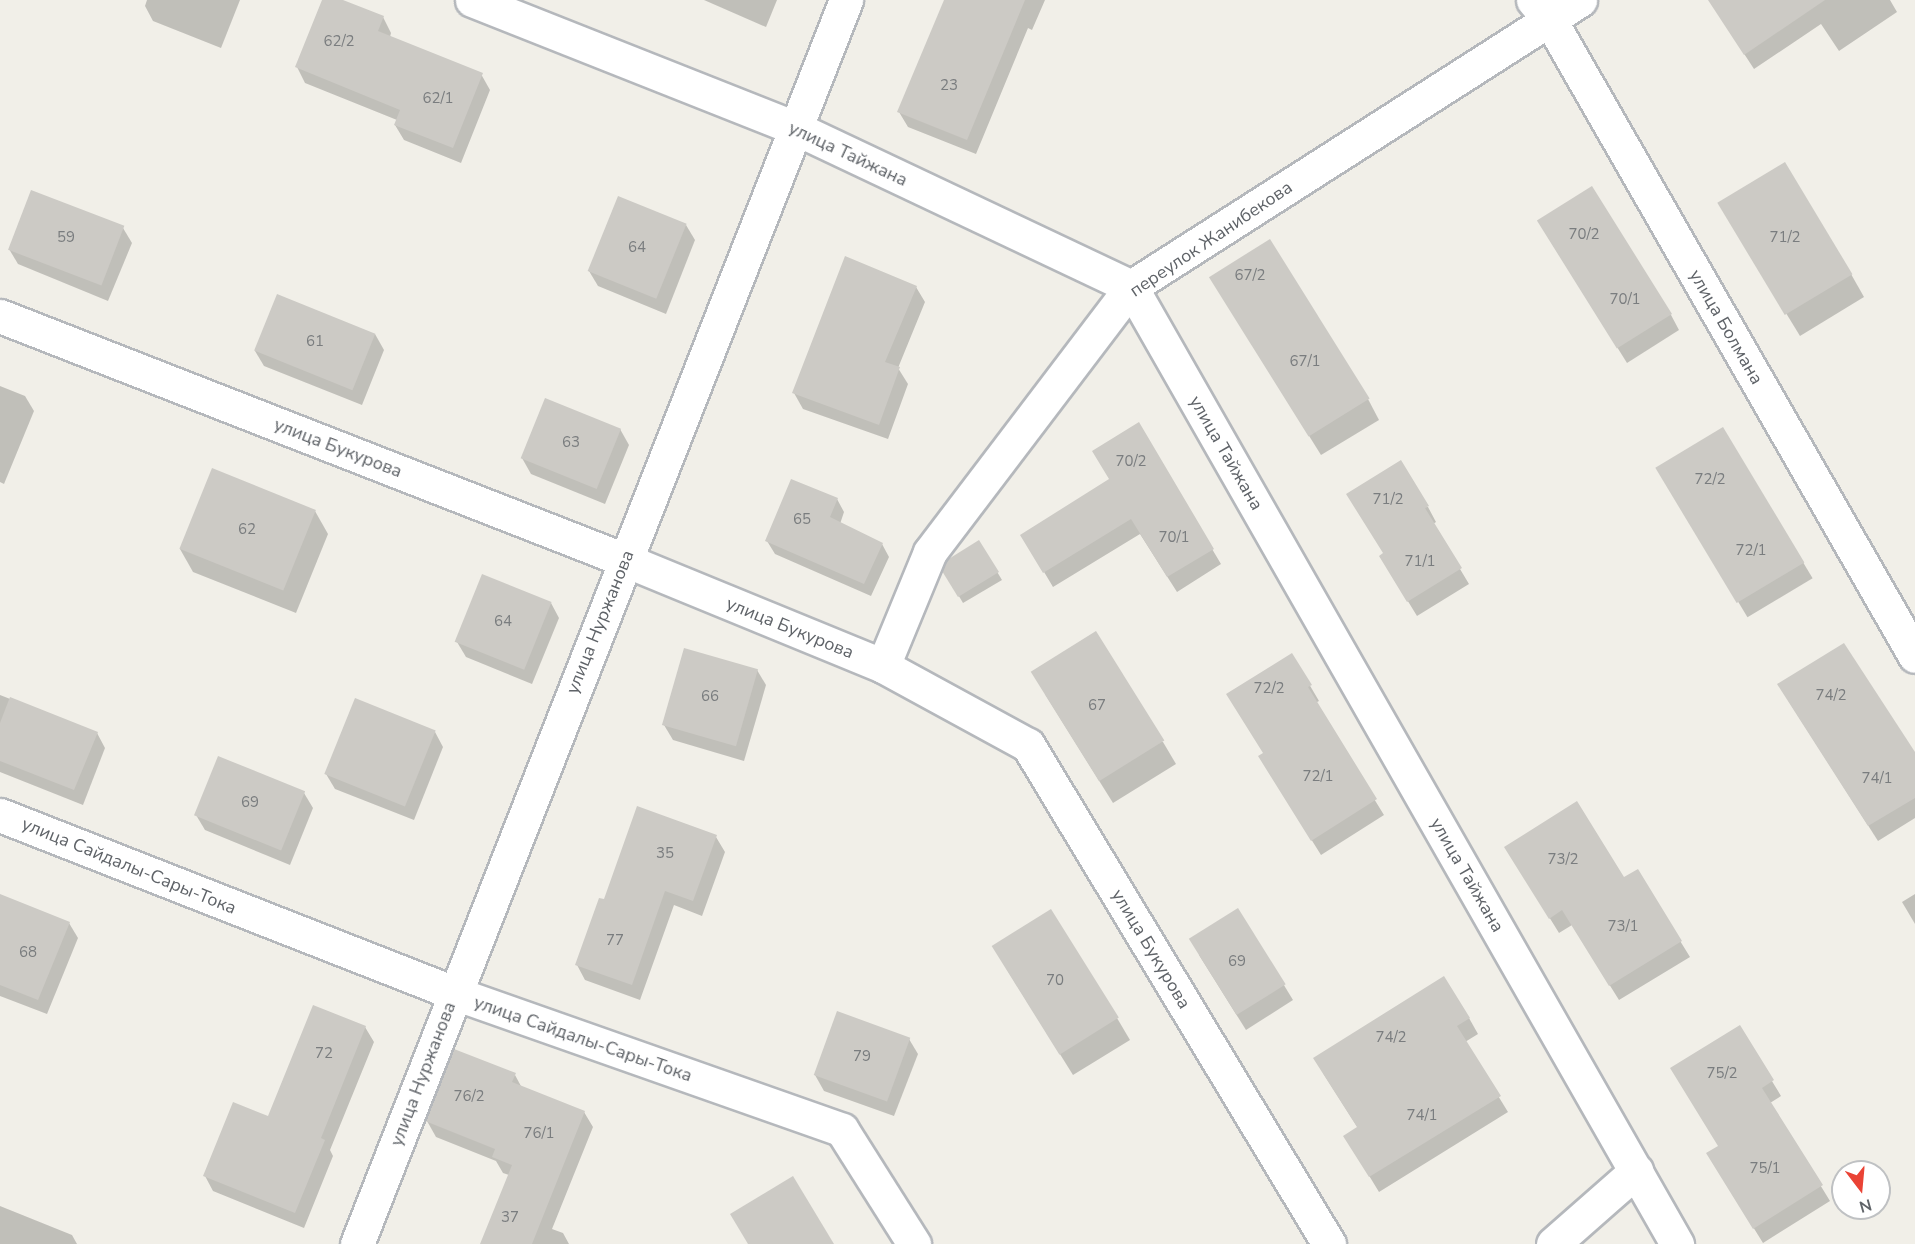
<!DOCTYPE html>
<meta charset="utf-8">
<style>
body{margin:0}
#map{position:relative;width:1915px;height:1244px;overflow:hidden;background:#f1efe8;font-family:"Nunito Sans",sans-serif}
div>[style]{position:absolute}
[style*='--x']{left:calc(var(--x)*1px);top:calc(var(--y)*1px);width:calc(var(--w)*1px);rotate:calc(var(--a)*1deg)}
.shadow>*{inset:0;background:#0003;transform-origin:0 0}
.building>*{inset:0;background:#cccac5;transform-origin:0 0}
.roads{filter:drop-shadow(2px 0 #b5b8bc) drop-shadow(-2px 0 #b5b8bc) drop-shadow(0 2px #b5b8bc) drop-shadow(0 -2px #b5b8bc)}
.street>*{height:33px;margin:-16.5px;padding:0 16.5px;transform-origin:16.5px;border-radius:16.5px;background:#fff}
span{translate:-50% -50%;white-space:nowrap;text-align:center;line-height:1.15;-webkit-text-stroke:5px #fff;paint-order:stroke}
.number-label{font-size:15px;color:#7a7d7f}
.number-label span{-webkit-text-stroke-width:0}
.street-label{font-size:18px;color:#5f6368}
.north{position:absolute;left:1831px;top:1160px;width:60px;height:60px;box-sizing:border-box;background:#fff;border:2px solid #bfc1c3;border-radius:50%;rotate:164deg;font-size:16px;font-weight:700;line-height:24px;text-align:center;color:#5f6368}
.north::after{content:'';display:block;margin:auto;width:21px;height:27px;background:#ea4335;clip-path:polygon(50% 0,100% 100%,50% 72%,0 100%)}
</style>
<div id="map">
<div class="shadow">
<div style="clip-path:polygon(147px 0,240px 0,221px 48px,153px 21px,145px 6px)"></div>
<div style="clip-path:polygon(324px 0,339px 0,383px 17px,391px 33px,390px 37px,481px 74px,490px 90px,461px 163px,404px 140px,395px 125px,397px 120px,305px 83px,297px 67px)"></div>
<div style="clip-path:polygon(704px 0,777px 0,766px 27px)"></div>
<div style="clip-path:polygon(946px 0,1045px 0,1032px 30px,1028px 28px,976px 154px,908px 127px,899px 112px)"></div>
<div style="clip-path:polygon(1709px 0,1890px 0,1897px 12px,1839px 51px,1821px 24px,1754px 69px)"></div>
<div style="clip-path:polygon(686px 225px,695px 240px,666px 314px,598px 286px,589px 271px)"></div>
<div style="clip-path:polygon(1733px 226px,1851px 274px,1864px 297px,1800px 336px)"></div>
<div style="clip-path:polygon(123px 228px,132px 243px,108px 301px,18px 264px,9px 249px)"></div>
<div style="clip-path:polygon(1548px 237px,1671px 315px,1679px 330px,1627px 363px)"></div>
<div style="clip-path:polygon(916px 287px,925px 302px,898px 368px,908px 384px,888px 439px,803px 409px,794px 393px)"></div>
<div style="clip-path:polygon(1223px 298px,1368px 399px,1379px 420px,1321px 455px)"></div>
<div style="clip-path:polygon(375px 334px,384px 350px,362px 405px,264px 366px,255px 351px)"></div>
<div style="clip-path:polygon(0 386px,25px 396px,34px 411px,4px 484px,0 482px)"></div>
<div style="clip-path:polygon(1138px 425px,1221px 564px,1177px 592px,1140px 534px,1053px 587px,1022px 535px,1111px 480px)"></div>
<div style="clip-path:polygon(620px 429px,629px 445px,605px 504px,531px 474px,522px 458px)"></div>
<div style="left:1723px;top:429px;width:174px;height:76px;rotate:59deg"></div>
<div style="clip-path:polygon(837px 499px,844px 512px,840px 524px,882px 544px,889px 557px,871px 596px,775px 554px,767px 541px)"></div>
<div style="clip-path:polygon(1428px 507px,1436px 522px,1433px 524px,1469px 584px,1417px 616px,1390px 572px,1385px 554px,1357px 510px)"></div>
<div style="clip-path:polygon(315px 511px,328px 534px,296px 613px,193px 572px,180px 549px)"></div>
<div style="clip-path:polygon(979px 542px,1002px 580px,963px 603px,944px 571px)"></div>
<div style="clip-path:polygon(551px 603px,559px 618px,532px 684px,466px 657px,457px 642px)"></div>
<div style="clip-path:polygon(1292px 655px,1319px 701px,1315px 703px,1384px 815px,1321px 855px,1269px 772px,1264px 754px)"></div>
<div style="clip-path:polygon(757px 670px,766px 685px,744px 761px,673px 740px,664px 725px)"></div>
<div style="clip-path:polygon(1045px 694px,1163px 742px,1176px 764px,1113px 803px)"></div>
<div style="clip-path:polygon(0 695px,97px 733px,105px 748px,83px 805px,0 772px)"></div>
<div style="clip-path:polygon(1788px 700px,1915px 755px,1915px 818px,1878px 841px)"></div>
<div style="clip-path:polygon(435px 732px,443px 747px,414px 820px,335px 789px,326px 774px)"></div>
<div style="clip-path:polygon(304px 793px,313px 808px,290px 865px,205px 830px,196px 815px)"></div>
<div style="clip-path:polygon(716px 837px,725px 852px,702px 916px,674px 905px,640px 1000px,585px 980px,577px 965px,605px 901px)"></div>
<div style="clip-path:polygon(1515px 862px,1624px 879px,1637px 871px,1690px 957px,1619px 1000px,1572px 925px,1559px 933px)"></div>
<div style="clip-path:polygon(1915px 894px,1915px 924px,1902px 902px)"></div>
<div style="clip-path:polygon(0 896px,69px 923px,78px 938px,47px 1014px,0 996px)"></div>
<div style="clip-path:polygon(1238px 910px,1293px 1000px,1246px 1030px,1199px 955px)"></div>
<div style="clip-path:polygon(1006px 968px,1117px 1018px,1130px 1040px,1073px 1075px)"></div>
<div style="clip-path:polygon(1469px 1018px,1478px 1034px,1465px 1042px,1508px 1112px,1379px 1192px,1354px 1151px,1358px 1128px,1323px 1073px)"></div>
<div style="clip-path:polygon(365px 1027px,374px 1042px,330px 1150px,333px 1156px,304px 1228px,213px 1191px,205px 1176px)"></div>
<div style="clip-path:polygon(1739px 1027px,1781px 1096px,1770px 1103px,1830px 1201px,1763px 1243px,1717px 1169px)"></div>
<div style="clip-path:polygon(909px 1039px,918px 1054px,894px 1116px,824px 1091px,815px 1075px)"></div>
<div style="clip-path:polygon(515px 1075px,522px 1088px,584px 1112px,593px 1127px,552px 1229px,563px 1233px,569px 1244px,482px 1244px,509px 1175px,503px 1173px,496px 1161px,436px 1137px,427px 1121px)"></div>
<div style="clip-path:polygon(0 1206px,72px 1235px,77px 1244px,0 1244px)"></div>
</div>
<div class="building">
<div style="clip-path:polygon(322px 0,343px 0,384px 16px,378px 31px,483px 73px,453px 148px,394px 125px,400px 110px,295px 67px)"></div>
<div style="clip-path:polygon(944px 0,1025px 0,967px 140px,897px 112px)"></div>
<div style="clip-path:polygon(1708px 0,1825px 0,1744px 55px)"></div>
<div style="left:1785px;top:162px;width:131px;height:79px;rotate:59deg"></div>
<div style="left:1592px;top:186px;width:151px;height:65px;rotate:58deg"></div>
<div style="left:31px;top:190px;width:100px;height:64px;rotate:21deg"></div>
<div style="left:618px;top:196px;width:74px;height:81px;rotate:22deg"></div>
<div style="left:1270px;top:239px;width:188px;height:72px;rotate:58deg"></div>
<div style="clip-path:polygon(845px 256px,917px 286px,885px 362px,900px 367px,879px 425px,792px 393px)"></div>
<div style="left:277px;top:294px;width:106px;height:61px;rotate:22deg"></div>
<div style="left:545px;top:398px;width:82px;height:65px;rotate:22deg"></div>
<div style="clip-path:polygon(1139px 422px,1214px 549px,1167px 577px,1131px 519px,1043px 573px,1020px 535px,1109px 479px,1092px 451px)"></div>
<div style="left:1723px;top:427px;width:158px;height:79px;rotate:59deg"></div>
<div style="clip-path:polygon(1401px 460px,1429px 506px,1425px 508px,1462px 568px,1407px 602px,1379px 556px,1383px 553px,1346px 494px)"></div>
<div style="left:212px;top:468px;width:112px;height:87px;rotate:22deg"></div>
<div style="clip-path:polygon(791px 479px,838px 498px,830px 517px,883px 543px,864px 584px,765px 541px)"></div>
<div style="clip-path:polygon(979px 540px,999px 572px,958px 597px,942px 571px,947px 560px)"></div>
<div style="left:482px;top:574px;width:75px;height:73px;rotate:22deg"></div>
<div style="left:1096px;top:631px;width:129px;height:77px;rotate:58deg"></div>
<div style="clip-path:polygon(1844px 643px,1915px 752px,1915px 798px,1868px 826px,1777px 684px)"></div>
<div style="left:684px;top:648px;width:77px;height:80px;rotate:16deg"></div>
<div style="clip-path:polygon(1292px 653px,1312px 685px,1308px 687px,1377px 799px,1311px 841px,1258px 756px,1263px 753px,1226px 694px)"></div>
<div style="clip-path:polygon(10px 697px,98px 732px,74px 790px,0 761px,0 723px)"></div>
<div style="left:355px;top:698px;width:87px;height:82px;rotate:22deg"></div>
<div style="left:218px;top:756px;width:94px;height:64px;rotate:22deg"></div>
<div style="clip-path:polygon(1577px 801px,1624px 877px,1638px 869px,1682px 941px,1609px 986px,1562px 910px,1549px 919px,1504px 847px)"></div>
<div style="clip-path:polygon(637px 806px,717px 835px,693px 901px,665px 891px,632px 985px,575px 965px,599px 898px,604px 899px)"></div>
<div style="clip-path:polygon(0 894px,70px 922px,38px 1000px,0 985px)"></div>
<div style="left:1238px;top:908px;width:90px;height:58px;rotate:58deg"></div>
<div style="left:1051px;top:909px;width:128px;height:70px;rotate:58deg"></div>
<div style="clip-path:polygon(1444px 976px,1470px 1018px,1457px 1026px,1501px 1096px,1369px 1177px,1343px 1136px,1357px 1127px,1313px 1058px)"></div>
<div style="clip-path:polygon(313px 1005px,366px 1026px,321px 1138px,325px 1140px,295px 1213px,203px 1176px,233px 1102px,268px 1116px)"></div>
<div style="left:837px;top:1011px;width:78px;height:68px;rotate:20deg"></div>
<div style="clip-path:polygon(1740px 1025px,1774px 1080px,1762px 1088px,1823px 1185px,1753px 1229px,1706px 1153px,1718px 1146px,1670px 1068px)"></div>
<div style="clip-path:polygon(454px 1049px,516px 1073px,512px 1082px,585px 1111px,532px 1244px,480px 1244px,512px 1165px,492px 1157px,495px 1149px,425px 1121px)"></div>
<div style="clip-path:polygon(793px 1176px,834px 1244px,748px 1244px,730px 1214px)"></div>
</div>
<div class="roads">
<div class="street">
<div style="--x:472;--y:0;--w:347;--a:21.6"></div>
<div style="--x:795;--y:128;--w:372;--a:25.3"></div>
<div style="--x:1131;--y:287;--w:1102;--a:60.29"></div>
<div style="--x:1533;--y:0;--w:26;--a:50"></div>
<div style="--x:1550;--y:20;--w:733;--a:60.15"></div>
<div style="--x:0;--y:316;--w:671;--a:21.33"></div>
<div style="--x:625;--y:560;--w:279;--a:22.3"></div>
<div style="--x:883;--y:666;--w:165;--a:28.6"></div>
<div style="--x:1028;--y:745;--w:583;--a:58.9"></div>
<div style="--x:883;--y:666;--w:123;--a:-67.6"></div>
<div style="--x:930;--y:552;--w:333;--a:-52.8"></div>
<div style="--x:1131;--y:287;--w:533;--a:-32.59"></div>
<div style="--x:0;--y:815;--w:488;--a:21.4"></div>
<div style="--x:454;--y:993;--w:411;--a:19.4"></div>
<div style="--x:842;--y:1130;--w:135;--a:57.7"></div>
<div style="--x:357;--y:1244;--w:1337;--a:-68.54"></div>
<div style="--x:1553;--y:1244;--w:111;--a:-41.3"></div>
</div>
</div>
<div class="number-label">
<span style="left:339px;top:42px">62/2</span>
<span style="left:949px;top:86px">23</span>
<span style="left:438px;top:99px">62/1</span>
<span style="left:1584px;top:235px">70/2</span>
<span style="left:66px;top:238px">59</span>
<span style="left:1785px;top:238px">71/2</span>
<span style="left:637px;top:248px">64</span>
<span style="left:1250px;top:276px">67/2</span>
<span style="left:1625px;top:300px">70/1</span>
<span style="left:315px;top:342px">61</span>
<span style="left:1305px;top:362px">67/1</span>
<span style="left:571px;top:443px">63</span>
<span style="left:1131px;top:462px">70/2</span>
<span style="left:1710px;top:480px">72/2</span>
<span style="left:1388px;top:500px">71/2</span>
<span style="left:802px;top:520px">65</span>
<span style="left:247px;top:530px">62</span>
<span style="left:1174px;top:538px">70/1</span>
<span style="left:1751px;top:551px">72/1</span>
<span style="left:1420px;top:562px">71/1</span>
<span style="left:503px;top:622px">64</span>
<span style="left:1269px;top:689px">72/2</span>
<span style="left:1831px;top:696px">74/2</span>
<span style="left:710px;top:697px">66</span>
<span style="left:1097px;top:706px">67</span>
<span style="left:1318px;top:777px">72/1</span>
<span style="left:1877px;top:779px">74/1</span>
<span style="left:250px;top:803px">69</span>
<span style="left:665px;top:854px">35</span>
<span style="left:1563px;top:860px">73/2</span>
<span style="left:1623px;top:927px">73/1</span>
<span style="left:615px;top:941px">77</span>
<span style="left:28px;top:953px">68</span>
<span style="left:1237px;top:962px">69</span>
<span style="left:1055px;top:981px">70</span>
<span style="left:1391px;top:1038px">74/2</span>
<span style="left:324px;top:1054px">72</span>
<span style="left:862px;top:1057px">79</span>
<span style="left:1722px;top:1074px">75/2</span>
<span style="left:469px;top:1097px">76/2</span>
<span style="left:1422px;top:1116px">74/1</span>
<span style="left:539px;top:1134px">76/1</span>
<span style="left:1765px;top:1169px">75/1</span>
<span style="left:510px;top:1218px">37</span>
</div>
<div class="street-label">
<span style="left:848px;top:154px;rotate:25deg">улица Тайжана</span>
<span style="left:1211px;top:239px;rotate:-34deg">переулок Жанибекова</span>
<span style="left:1726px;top:327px;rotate:60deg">улица Болмана</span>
<span style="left:338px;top:448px;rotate:21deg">улица Букурова</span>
<span style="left:1226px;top:453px;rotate:60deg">улица Тайжана</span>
<span style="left:600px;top:622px;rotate:-68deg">улица Нуржанова</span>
<span style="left:790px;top:628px;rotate:22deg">улица Букурова</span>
<span style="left:129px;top:866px;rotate:22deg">улица Сайдалы-Сары-Тока</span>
<span style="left:1467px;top:875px;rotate:60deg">улица Тайжана</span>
<span style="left:1151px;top:949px;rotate:59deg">улица Букурова</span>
<span style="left:583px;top:1039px;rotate:19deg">улица Сайдалы-Сары-Тока</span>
<span style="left:423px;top:1074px;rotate:-69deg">улица Нуржанова</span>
</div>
<div class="north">N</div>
</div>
